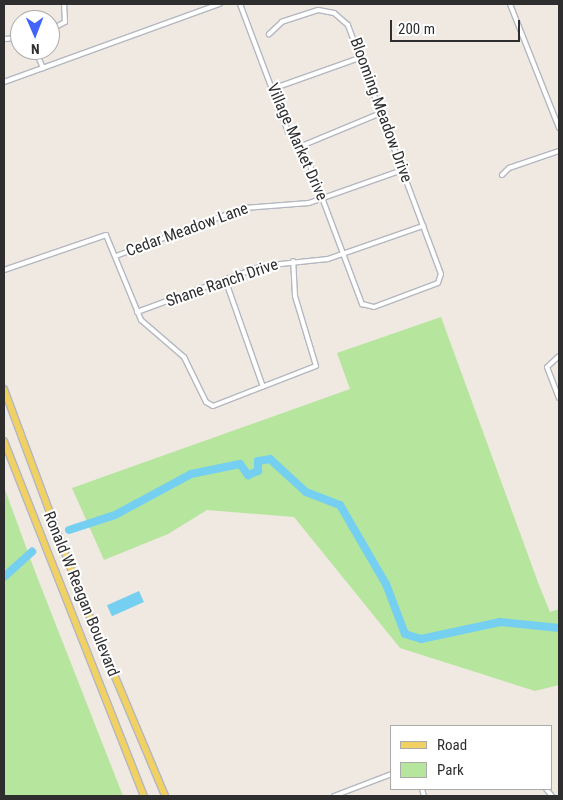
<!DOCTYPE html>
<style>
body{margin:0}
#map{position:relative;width:563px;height:800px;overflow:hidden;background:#efe9e1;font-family:"Roboto Condensed",sans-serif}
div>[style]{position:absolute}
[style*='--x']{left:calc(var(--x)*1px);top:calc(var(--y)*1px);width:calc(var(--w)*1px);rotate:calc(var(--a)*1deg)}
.green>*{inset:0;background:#b6e59e}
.water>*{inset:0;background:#75cff0;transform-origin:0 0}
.stream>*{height:1px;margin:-0.5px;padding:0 0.5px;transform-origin:0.5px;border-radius:0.5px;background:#75cff0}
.river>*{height:8px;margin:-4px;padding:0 4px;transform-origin:4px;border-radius:4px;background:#75cff0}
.roads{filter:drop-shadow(1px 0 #b4b7c1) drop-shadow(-1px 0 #b4b7c1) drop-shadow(0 1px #b4b7c1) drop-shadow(0 -1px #b4b7c1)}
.street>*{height:4px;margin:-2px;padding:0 2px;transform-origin:2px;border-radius:2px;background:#fff}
.primary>*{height:6px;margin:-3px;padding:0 3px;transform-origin:3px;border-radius:3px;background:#f2d163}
span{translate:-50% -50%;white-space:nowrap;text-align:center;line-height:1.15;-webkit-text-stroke:4px #fff;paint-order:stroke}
.street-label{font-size:16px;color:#2e2e2e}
.frame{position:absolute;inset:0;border:5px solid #2e2e2e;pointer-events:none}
.legend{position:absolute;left:390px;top:725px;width:162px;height:65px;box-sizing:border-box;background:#fff;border:1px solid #ababab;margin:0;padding:6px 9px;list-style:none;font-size:15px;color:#2e2e2e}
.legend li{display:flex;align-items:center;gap:10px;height:25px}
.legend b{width:25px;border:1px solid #ababab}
.north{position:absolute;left:10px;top:10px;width:50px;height:50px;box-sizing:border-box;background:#fff;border:1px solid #ababab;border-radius:50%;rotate:179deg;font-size:14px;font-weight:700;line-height:20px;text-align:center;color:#2e2e2e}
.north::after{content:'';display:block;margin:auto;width:18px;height:22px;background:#4264fb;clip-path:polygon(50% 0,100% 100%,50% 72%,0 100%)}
.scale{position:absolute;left:390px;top:20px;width:130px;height:22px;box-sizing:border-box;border:2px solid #2e2e2e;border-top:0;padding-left:6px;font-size:15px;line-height:18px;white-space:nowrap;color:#2e2e2e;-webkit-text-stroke:4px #fff;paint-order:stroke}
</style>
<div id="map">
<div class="green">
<div style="clip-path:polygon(441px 317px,539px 585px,550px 612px,559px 609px,559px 685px,535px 691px,400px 648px,294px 517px,207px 510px,168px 534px,104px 560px,72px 488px,350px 389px,337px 353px)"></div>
<div style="clip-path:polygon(4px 487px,36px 574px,123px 796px,4px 796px)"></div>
</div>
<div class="water">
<div style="left:139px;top:591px;width:12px;height:35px;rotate:66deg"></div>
</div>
<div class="stream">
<div style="--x:557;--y:628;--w:6;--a:72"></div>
</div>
<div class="river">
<div style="--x:69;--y:530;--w:48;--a:-18.1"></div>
<div style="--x:115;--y:515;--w:86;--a:-28.3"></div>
<div style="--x:191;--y:474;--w:50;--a:-11.5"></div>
<div style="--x:240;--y:464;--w:14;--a:54"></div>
<div style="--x:248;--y:475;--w:11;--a:-22"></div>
<div style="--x:258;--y:471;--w:10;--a:-90"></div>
<div style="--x:258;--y:461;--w:12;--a:-9"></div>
<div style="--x:270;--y:459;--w:49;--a:42.5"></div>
<div style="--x:306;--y:492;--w:36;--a:21"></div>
<div style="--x:340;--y:505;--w:91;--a:59.8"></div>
<div style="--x:386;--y:584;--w:53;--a:69.2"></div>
<div style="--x:405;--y:634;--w:17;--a:17"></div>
<div style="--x:421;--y:639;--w:81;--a:-12.1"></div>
<div style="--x:500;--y:622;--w:59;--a:5.8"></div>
<div style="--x:4;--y:577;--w:38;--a:-42"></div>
</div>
<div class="roads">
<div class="street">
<div style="--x:240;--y:4;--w:137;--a:69.4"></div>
<div style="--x:288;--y:132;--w:37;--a:56"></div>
<div style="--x:309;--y:163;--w:151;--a:69.4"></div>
<div style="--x:362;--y:304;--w:12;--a:14"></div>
<div style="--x:374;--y:307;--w:68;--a:-20.6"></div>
<div style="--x:438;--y:283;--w:9;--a:-72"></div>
<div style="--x:441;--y:274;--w:266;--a:-110.5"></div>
<div style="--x:348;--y:25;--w:18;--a:-139"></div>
<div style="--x:334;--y:13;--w:16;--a:-169"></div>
<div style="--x:318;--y:10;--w:38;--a:162"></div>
<div style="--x:282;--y:22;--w:18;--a:137"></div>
<div style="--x:510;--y:4;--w:133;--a:68.4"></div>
<div style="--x:50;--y:30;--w:17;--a:-28"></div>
<div style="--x:65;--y:22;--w:18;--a:-93"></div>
<div style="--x:4;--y:39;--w:16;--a:-4"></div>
<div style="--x:35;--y:50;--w:20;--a:66"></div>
<div style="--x:4;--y:82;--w:230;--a:-19.9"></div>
<div style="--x:272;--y:89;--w:96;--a:-19.6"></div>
<div style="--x:299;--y:147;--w:89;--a:-22.5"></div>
<div style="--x:502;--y:175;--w:10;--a:-45"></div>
<div style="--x:509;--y:168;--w:53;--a:-18.8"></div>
<div style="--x:116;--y:256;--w:137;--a:-20.6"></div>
<div style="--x:244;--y:208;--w:65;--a:-4.4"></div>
<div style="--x:309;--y:203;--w:99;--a:-19.5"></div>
<div style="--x:4;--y:270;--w:108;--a:-18.9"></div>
<div style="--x:106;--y:235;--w:92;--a:67.6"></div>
<div style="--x:141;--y:320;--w:57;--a:40.7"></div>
<div style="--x:184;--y:357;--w:50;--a:63.9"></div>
<div style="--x:206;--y:402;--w:8;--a:30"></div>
<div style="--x:213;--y:406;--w:110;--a:-21.2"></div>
<div style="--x:316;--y:366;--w:73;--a:-106.7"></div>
<div style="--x:295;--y:296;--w:35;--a:-93"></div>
<div style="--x:225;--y:279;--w:114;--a:70.6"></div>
<div style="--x:137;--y:312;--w:133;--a:-20.2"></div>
<div style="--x:262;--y:266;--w:66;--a:-6.1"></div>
<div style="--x:328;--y:259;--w:101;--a:-19.2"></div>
<div style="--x:559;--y:356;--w:16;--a:137"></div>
<div style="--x:547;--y:367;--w:33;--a:69"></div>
<div style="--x:422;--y:789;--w:7;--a:74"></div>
<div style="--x:546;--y:789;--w:9;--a:49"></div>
<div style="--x:334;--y:796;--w:62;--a:-20.8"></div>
</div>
<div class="primary">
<div style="--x:4;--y:389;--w:215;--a:69.6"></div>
<div style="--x:79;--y:591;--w:222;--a:67.2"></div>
<div style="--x:4;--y:441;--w:382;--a:68.5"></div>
</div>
</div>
<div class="street-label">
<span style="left:381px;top:110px;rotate:70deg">Blooming Meadow Drive</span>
<span style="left:297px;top:142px;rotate:66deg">Village Market Drive</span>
<span style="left:187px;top:230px;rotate:-20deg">Cedar Meadow Lane</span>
<span style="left:222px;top:283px;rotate:-19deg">Shane Ranch Drive</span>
<span style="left:81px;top:594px;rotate:68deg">Ronald W Reagan Boulevard</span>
</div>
<div class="frame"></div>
<ul class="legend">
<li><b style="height:6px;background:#f2d163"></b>Road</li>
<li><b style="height:14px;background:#b6e59e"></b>Park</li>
</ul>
<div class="north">N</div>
<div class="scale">200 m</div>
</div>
